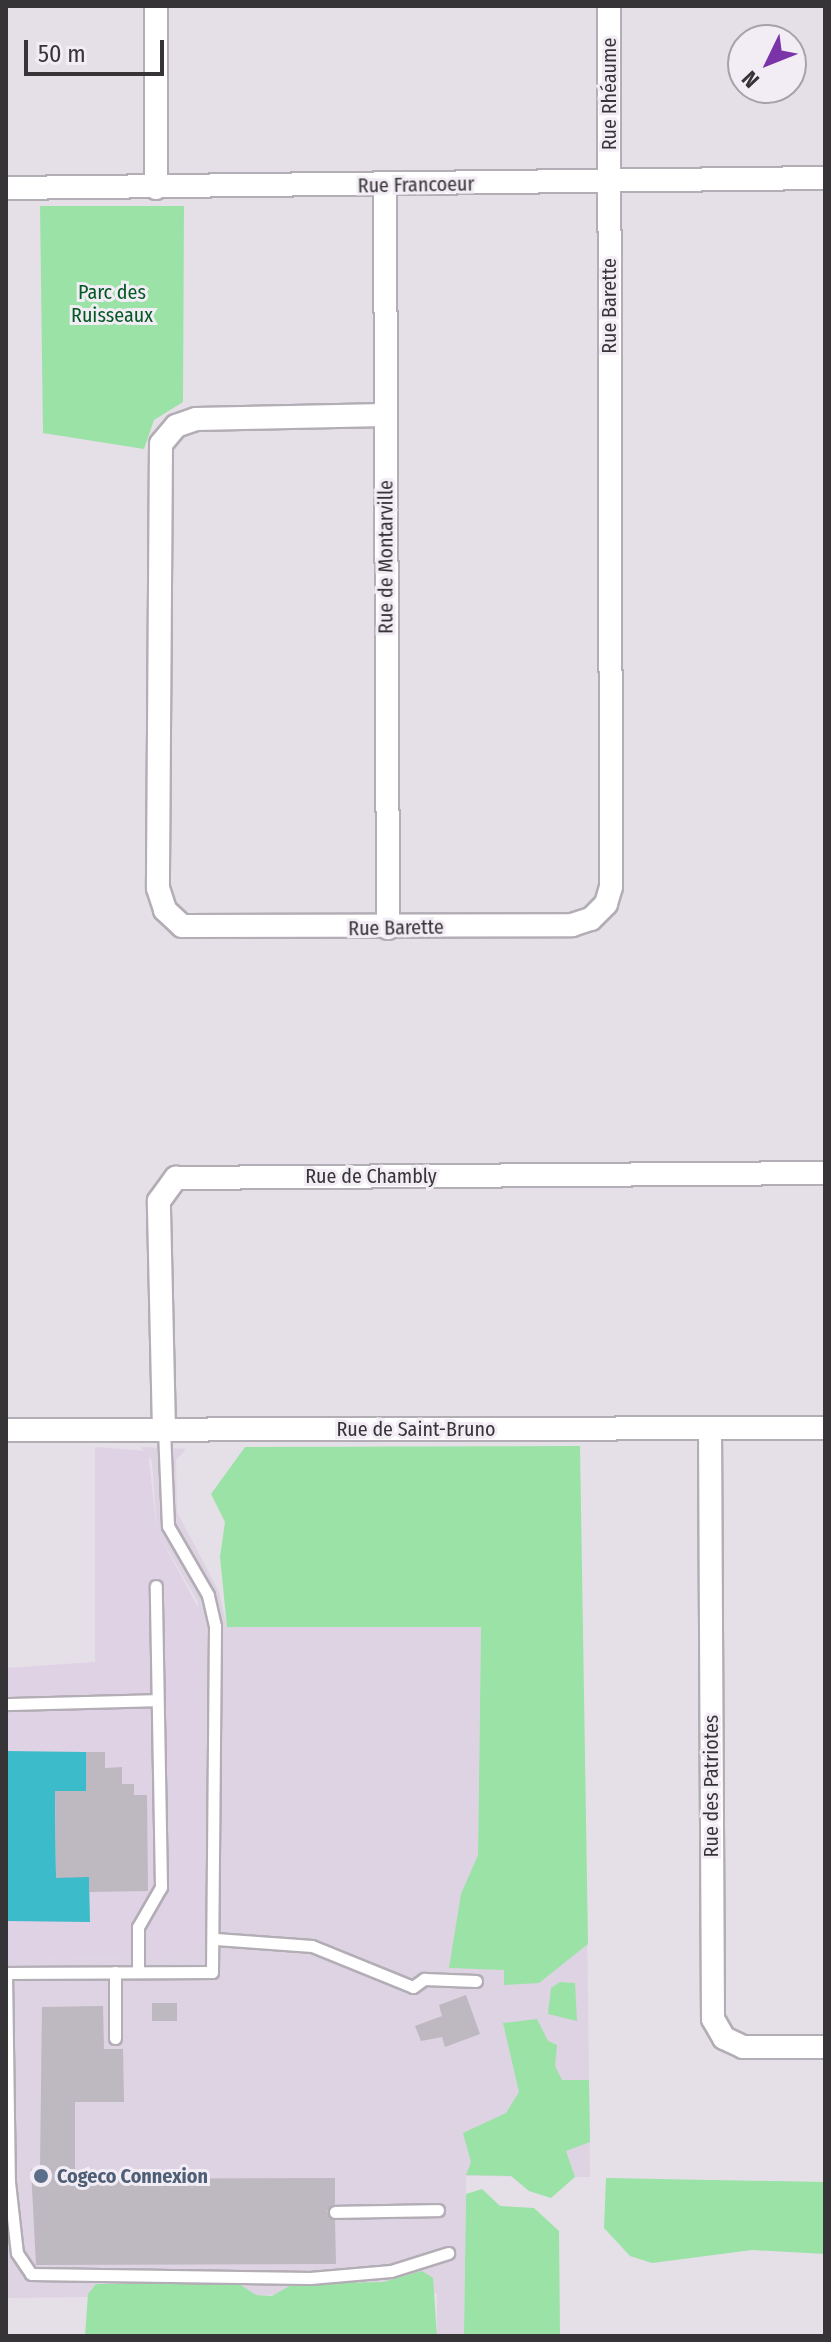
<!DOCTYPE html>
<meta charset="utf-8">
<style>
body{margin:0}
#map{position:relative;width:831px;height:2342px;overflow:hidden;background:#e5dfe8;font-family:"Fira Sans Condensed",sans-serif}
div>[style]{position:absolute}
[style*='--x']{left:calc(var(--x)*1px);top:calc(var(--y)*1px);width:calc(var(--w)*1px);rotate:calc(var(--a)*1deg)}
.built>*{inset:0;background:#ddd3e2}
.industrial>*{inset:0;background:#e0d2e5}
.green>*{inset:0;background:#9be2a6}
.water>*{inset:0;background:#3cbbca}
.building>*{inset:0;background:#beb8c1;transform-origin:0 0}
.roads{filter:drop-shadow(2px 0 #b3adb5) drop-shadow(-2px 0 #b3adb5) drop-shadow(0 2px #b3adb5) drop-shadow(0 -2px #b3adb5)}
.service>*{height:11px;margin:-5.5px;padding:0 5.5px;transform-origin:5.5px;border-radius:5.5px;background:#fff}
.minor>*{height:22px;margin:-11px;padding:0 11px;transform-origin:11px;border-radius:11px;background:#fff}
.dots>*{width:22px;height:22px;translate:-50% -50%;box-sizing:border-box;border:4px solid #f2ecf5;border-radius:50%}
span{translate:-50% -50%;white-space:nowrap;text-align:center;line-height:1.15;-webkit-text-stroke:6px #f2ecf5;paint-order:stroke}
.street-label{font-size:20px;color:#363437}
.park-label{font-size:20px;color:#035823}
.service-label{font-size:20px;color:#4e5e75;font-weight:700}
.left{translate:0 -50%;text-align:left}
.frame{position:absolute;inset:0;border:8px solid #363437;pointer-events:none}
.north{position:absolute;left:727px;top:24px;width:80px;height:80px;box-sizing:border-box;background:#f2ecf5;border:2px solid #a7a2a9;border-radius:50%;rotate:227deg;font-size:22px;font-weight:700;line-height:32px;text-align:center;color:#363437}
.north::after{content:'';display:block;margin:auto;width:28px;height:36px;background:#7b34a8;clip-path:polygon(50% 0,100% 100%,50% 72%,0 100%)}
.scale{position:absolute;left:24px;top:40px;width:140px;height:36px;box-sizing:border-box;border:4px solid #363437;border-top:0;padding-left:10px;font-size:24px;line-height:28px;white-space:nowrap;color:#363437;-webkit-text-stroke:6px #f2ecf5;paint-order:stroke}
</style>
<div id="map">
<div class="built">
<div style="clip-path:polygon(141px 1447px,186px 1449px,176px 1460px,177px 1512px,219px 1592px,227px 1627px,481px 1626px,477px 1914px,587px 1919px,590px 2177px,466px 2176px,464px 2336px,437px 2336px,437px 2293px,6px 2298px,6px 1959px,183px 1958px,198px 1602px,157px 1531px,152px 1461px)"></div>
</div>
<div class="industrial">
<div style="clip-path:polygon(95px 1447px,148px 1451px,157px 1531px,201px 1613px,205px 1943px,183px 1958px,6px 1959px,6px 1668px,95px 1662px)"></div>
</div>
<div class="green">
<div style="clip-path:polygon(40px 206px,184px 206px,183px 402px,154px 420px,144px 449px,43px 433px)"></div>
<div style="clip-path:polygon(580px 1446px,588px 1944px,539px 1983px,504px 1985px,504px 1970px,449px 1968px,461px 1894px,478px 1855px,481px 1627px,227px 1627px,220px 1557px,225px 1522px,211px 1494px,245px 1447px)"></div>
<div style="clip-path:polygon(560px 1982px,575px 1983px,577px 2021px,548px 2014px,551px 1988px)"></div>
<div style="clip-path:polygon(537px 2019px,548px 2041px,557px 2045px,555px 2066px,562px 2080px,589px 2080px,590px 2142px,566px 2151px,575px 2177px,551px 2198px,529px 2191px,511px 2176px,466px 2175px,471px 2162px,463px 2133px,506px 2113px,519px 2092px,503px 2023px)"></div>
<div style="clip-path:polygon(606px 2178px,825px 2182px,825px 2254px,752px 2250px,652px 2263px,630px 2256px,604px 2228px)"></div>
<div style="clip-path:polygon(482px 2189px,500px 2206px,534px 2208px,559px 2231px,560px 2336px,464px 2336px,466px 2194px)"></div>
<div style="clip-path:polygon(422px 2271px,433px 2278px,437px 2336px,85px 2336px,88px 2294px,96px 2284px,239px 2284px,256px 2295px,272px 2296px,293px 2284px,383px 2282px)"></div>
</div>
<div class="water">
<div style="clip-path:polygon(6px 1751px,86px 1752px,86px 1791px,55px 1792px,56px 1877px,89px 1877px,90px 1922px,6px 1921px)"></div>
</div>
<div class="building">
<div style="clip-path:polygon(86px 1752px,105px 1752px,105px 1768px,122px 1767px,122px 1784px,134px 1784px,134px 1795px,147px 1795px,148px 1891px,89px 1892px,89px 1877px,56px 1878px,55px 1791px,86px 1791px)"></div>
<div style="clip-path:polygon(466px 1995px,480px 2034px,445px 2047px,442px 2037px,421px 2041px,415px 2026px,442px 2016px,439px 2005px)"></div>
<div style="left:152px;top:2003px;width:25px;height:18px"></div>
<div style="clip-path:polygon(103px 2006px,104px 2049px,123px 2049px,124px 2102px,75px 2102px,75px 2179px,335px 2178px,335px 2204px,327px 2211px,335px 2220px,336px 2264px,36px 2265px,31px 2169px,40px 2169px,42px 2007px)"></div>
</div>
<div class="roads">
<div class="service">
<div style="--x:6;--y:1704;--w:151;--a:-1.5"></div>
<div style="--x:216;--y:1939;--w:96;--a:4.2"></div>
<div style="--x:312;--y:1946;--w:109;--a:22.1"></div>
<div style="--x:413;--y:1987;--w:14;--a:-36"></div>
<div style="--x:424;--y:1979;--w:52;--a:2.2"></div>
<div style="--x:115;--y:1972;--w:66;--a:90"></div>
<div style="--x:138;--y:1972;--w:45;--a:-90"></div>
<div style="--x:138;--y:1927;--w:46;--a:-60.1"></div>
<div style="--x:161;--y:1887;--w:301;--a:-91"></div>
<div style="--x:6;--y:1973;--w:206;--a:-0.3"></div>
<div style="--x:212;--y:1972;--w:346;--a:-89.5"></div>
<div style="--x:215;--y:1626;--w:32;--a:-103"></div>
<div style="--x:208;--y:1595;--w:80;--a:-120.1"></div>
<div style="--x:168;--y:1526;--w:96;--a:-92.4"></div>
<div style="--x:6;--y:1973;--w:209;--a:89.2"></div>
<div style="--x:9;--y:2182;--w:71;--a:83.6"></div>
<div style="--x:17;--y:2253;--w:25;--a:56"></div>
<div style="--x:31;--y:2274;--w:279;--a:0.8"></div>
<div style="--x:310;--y:2278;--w:81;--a:-4.9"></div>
<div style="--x:391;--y:2271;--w:60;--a:-17.5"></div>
<div style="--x:335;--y:2212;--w:103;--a:-1.1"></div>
</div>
<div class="minor">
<div style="--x:156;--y:6;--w:182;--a:90"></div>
<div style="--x:385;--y:186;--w:742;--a:89.77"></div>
<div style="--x:6;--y:188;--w:819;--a:-0.7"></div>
<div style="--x:385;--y:415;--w:189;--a:178.8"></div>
<div style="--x:196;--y:419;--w:21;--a:161"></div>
<div style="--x:176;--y:426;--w:23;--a:130"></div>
<div style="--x:161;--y:444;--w:444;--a:90.4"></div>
<div style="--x:158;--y:888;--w:23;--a:72"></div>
<div style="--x:165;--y:910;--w:23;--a:43"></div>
<div style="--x:182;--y:926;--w:390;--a:-0.1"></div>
<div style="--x:572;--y:925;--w:20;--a:-18"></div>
<div style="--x:591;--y:919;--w:21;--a:-45"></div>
<div style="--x:606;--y:904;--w:18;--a:-74"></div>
<div style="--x:611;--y:887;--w:881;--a:-90.13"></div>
<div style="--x:710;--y:1428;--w:591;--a:89.71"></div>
<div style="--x:713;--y:2019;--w:22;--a:60"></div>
<div style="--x:724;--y:2038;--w:21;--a:25"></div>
<div style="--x:743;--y:2047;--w:82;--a:0"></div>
<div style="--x:6;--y:1430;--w:819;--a:-0.14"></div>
<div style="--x:164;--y:1430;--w:229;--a:-91.3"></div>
<div style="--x:159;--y:1201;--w:29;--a:-54"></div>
<div style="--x:176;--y:1178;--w:649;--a:-0.44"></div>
</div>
</div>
<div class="dots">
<div style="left:41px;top:2176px;background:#5c6f8a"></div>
</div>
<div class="street-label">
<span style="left:609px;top:94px;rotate:-90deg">Rue Rhéaume</span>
<span style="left:416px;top:185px;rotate:-1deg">Rue Francoeur</span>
<span style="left:609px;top:306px;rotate:-90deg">Rue Barette</span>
<span style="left:386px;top:557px;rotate:-90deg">Rue de Montarville</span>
<span style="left:396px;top:928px;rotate:-1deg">Rue Barette</span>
<span style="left:371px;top:1176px">Rue de Chambly</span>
<span style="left:416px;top:1429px">Rue de Saint-Bruno</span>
<span style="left:711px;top:1786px;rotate:-90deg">Rue des Patriotes</span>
</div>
<div class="park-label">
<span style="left:112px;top:304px">Parc des<br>Ruisseaux</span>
</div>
<div class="service-label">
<span class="left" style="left:57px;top:2176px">Cogeco Connexion</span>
</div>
<div class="frame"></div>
<div class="north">N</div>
<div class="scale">50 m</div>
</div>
